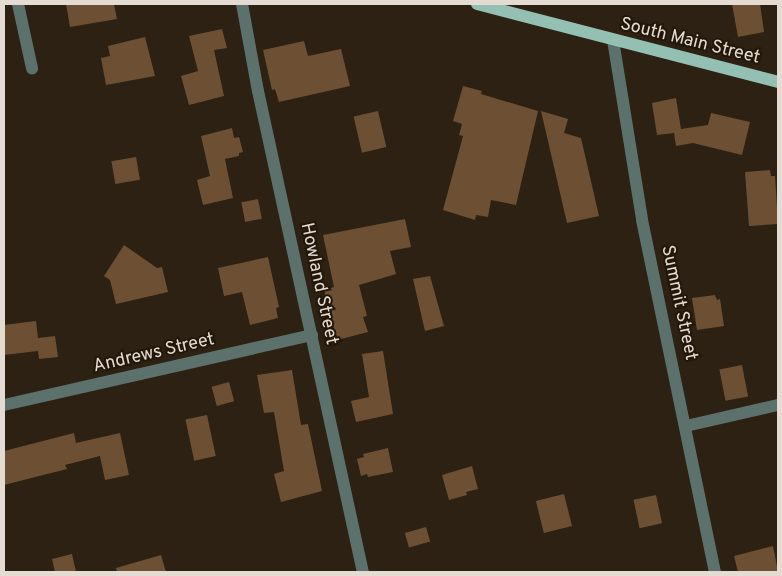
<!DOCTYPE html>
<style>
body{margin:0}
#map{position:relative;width:782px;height:576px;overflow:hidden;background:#2c2112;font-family:Overpass,sans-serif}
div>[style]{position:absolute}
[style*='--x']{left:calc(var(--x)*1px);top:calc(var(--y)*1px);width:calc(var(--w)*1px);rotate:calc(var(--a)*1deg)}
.building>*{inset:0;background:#6d5033;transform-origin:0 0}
.minor>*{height:12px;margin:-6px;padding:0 6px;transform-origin:6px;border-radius:6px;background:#5c716b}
.major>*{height:12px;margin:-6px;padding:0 6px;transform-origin:6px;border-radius:6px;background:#94c0b4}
span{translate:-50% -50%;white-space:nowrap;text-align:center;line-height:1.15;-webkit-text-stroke:4px #221708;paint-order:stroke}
.street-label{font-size:18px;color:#e4dcd3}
.frame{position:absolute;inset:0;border:5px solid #e4dcd3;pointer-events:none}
</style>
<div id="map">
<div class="building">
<div style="clip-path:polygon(66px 4px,114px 4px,117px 19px,70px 27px)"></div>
<div style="clip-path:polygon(732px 4px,760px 4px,764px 32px,738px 37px)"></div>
<div style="clip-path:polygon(222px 29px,227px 48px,214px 50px,224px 96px,189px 105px,181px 76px,198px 71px,189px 36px)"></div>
<div style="clip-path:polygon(145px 37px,155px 76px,106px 85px,101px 58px,110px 56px,108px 46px)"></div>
<div style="clip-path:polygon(304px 41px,308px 56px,341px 49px,350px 86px,279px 102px,275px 89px,272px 90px,263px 50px)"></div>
<div style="clip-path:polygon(463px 86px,482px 91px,481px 94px,538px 111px,516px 205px,491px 200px,488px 217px,476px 215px,475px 220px,443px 210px,463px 136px,459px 135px,462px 124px,453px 121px)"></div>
<div style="clip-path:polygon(676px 98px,681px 129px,708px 125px,711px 113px,750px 122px,742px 155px,693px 143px,676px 146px,674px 133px,657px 135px,652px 103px)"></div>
<div style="left:378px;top:111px;width:37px;height:25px;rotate:77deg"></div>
<div style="clip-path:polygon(541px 111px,568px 119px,564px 133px,581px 138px,599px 216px,567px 223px)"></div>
<div style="clip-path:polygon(232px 128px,234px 138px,239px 137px,243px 152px,239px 153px,239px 156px,225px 159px,233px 198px,203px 205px,197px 180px,210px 176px,201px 136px)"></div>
<div style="left:136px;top:157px;width:23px;height:25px;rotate:80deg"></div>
<div style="clip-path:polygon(770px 170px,771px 176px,775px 176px,778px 224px,749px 226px,745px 172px)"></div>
<div style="left:258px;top:199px;width:20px;height:17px;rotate:79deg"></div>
<div style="clip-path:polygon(405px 219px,411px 247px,390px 251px,396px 274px,359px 285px,367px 316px,363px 317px,368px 332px,337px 340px,324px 290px,334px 287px,323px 235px)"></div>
<div style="clip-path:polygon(124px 245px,157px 268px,162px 267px,168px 292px,116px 304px,110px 280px,104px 276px)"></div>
<div style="clip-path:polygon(268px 257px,279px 307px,276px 308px,278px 318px,250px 325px,242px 292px,224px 296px,218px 268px)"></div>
<div style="clip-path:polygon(430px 276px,444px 326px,425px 331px,413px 279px)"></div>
<div style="clip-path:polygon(715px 295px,717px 300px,720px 299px,724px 326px,697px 330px,692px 298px)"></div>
<div style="clip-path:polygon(36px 321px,38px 338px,55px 336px,58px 357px,39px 359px,38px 351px,4px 355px,4px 325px)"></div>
<div style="clip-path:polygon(383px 351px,393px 414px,356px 422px,351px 401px,369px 397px,362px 354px)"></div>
<div style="left:742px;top:365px;width:32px;height:23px;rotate:79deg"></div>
<div style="clip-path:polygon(292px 370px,301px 425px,308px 424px,322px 491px,281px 502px,274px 474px,284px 471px,274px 412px,264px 413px,257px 375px)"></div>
<div style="left:229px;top:382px;width:20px;height:18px;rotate:75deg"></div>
<div style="left:207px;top:415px;width:42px;height:22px;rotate:78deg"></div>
<div style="clip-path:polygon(74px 433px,76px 443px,120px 433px,129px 475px,105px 480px,100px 456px,65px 465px,67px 469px,4px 485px,4px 451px)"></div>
<div style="clip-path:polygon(388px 448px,393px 472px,368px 477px,367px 474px,361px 476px,357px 459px,364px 457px,363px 454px)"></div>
<div style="clip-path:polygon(472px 466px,478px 489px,466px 492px,467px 495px,449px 500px,442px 475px)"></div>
<div style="left:564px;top:494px;width:33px;height:29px;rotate:76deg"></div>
<div style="left:656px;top:495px;width:29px;height:23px;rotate:78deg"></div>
<div style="left:426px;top:527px;width:15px;height:22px;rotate:74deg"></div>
<div style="clip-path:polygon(773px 546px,778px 572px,738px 572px,734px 556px)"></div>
<div style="clip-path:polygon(72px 554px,76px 572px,55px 572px,52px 559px)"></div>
<div style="clip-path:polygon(161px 555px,166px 572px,117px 572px,116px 568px)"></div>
</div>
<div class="minor">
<div style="--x:18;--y:4;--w:66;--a:77.7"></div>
<div style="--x:242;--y:4;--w:88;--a:79.6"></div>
<div style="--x:258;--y:91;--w:492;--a:77.7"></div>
<div style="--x:613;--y:40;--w:182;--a:80.8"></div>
<div style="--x:642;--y:220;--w:359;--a:78.3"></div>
<div style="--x:4;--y:405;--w:316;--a:-12.8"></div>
<div style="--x:686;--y:426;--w:94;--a:-12.9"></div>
</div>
<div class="major">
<div style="--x:477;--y:4;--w:311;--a:14.5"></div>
</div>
<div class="street-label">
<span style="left:690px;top:42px;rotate:14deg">South Main Street</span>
<span style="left:318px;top:284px;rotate:78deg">Howland Street</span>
<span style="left:678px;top:303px;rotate:78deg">Summit Street</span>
<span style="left:154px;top:354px;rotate:-13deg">Andrews Street</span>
</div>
<div class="frame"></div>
</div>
